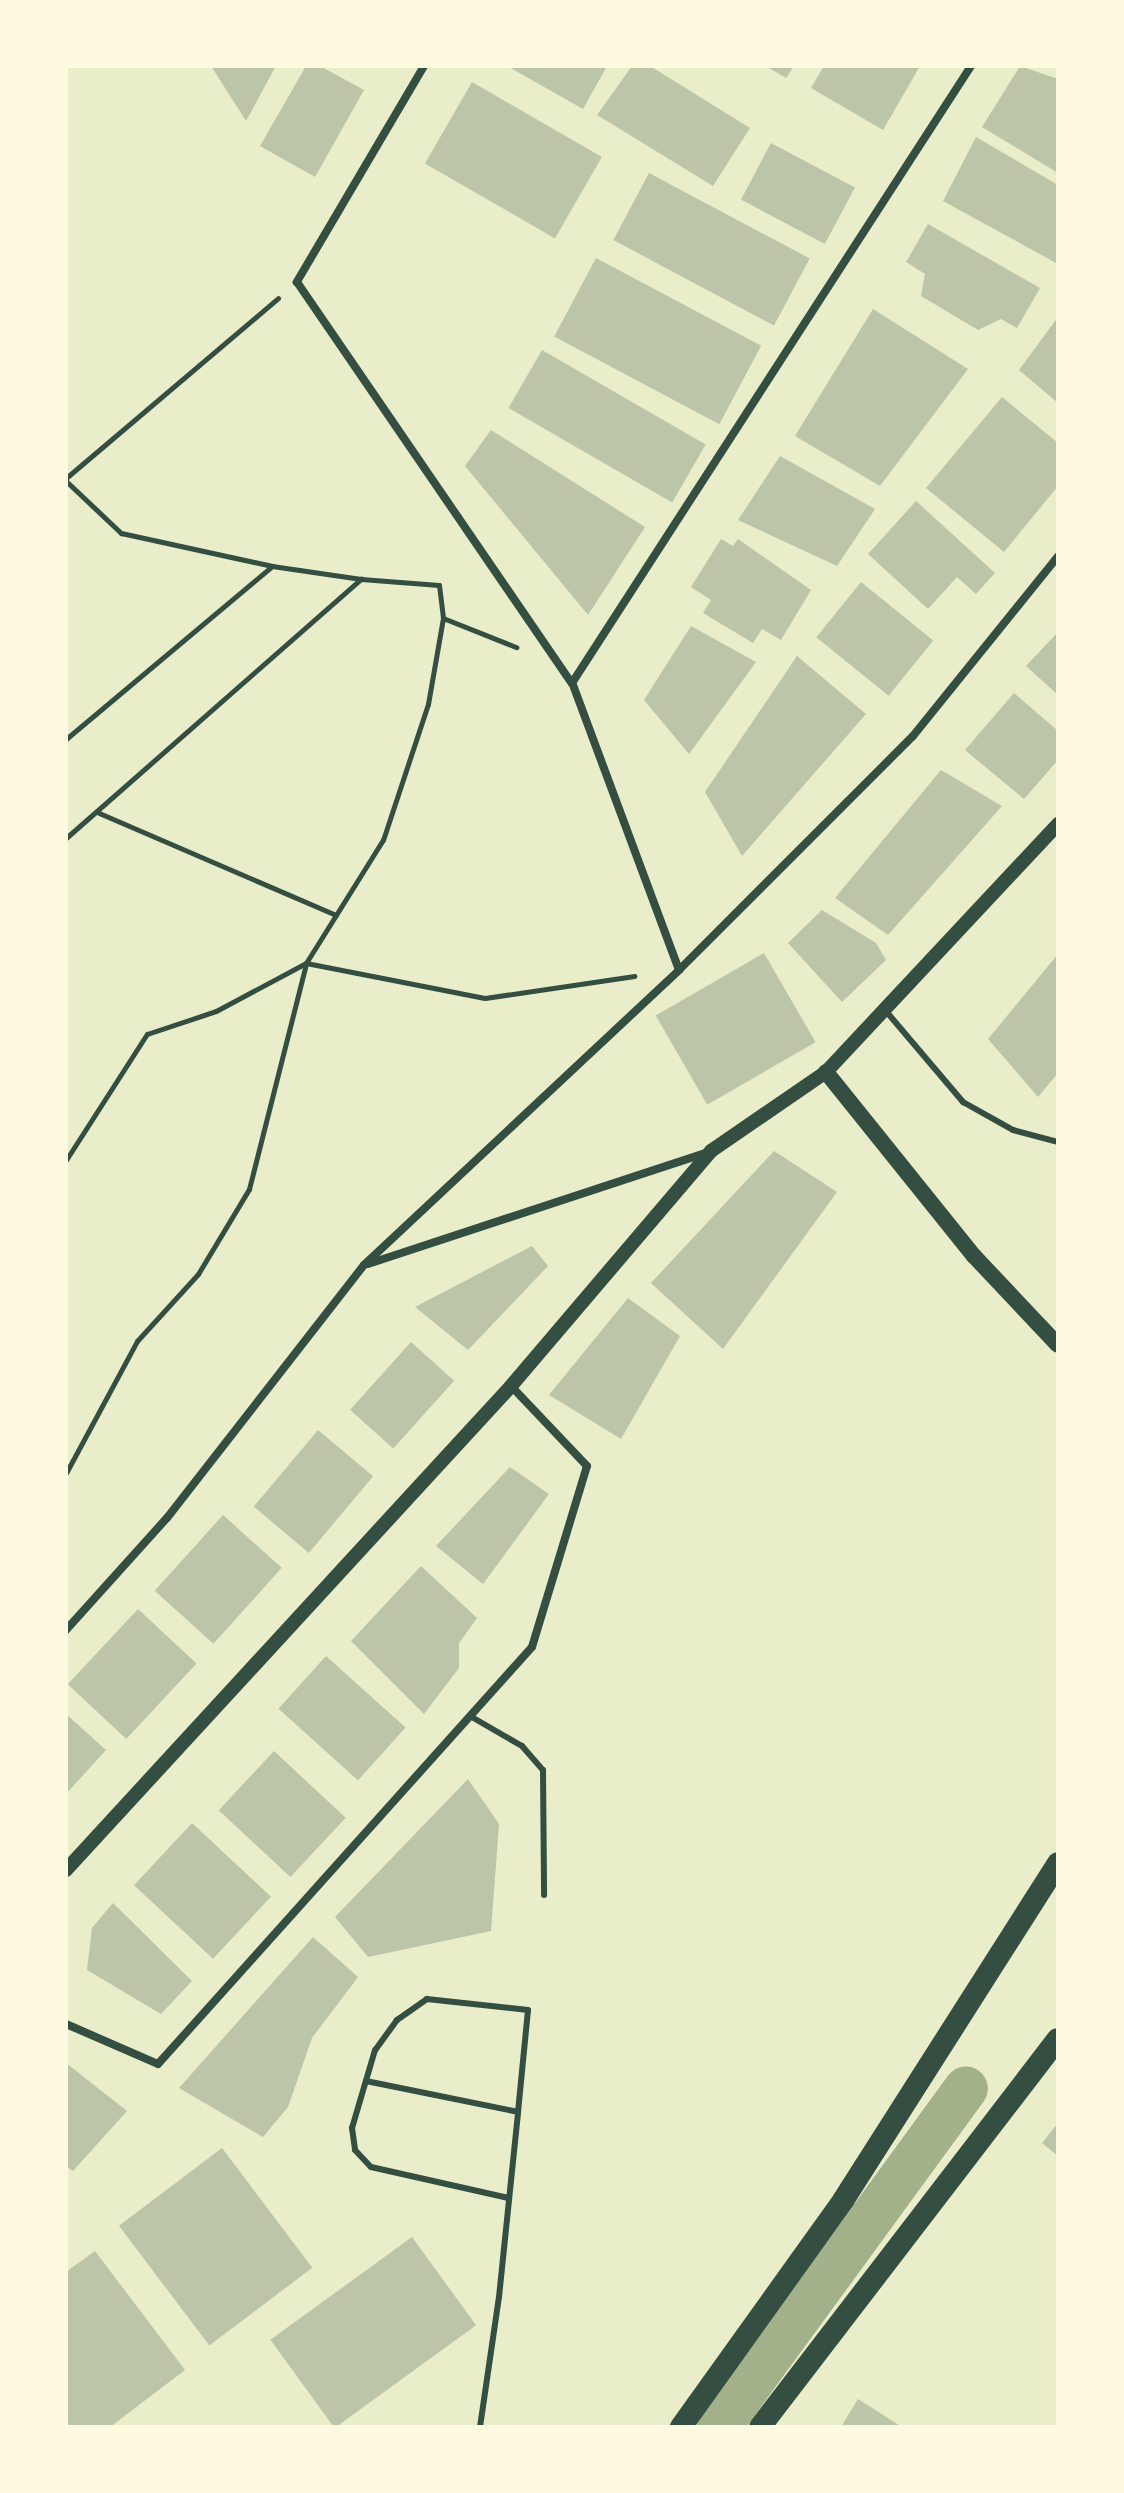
<!DOCTYPE html>
<style>
body{margin:0}
#map{position:relative;width:1124px;height:2493px;overflow:hidden;background:#e9edc9;font-family:"Exo 2",sans-serif}
div>[style]{position:absolute}
[style*='--x']{left:calc(var(--x)*1px);top:calc(var(--y)*1px);width:calc(var(--w)*1px);rotate:calc(var(--a)*1deg)}
.canal>*{height:44px;margin:-22px;padding:0 22px;transform-origin:22px;border-radius:22px;background:#a3b18a}
.building>*{inset:0;background:#bcc5a7;transform-origin:0 0}
.path>*{height:5px;margin:-2.5px;padding:0 2.5px;transform-origin:2.5px;border-radius:2.5px;background:#344e41}
.service>*{height:6px;margin:-3px;padding:0 3px;transform-origin:3px;border-radius:3px;background:#344e41}
.minor>*{height:8px;margin:-4px;padding:0 4px;transform-origin:4px;border-radius:4px;background:#344e41}
.tertiary>*{height:14px;margin:-7px;padding:0 7px;transform-origin:7px;border-radius:7px;background:#344e41}
.secondary>*{height:16px;margin:-8px;padding:0 8px;transform-origin:8px;border-radius:8px;background:#344e41}
.trunk>*{height:22px;margin:-11px;padding:0 11px;transform-origin:11px;border-radius:11px;background:#344e41}
span{translate:-50% -50%;white-space:nowrap;text-align:center;line-height:1.15;-webkit-text-stroke:8px #fefae0;paint-order:stroke}
.frame{position:absolute;inset:0;border:68px solid #fefae0;pointer-events:none}
</style>
<div id="map">
<div class="canal">
<div style="--x:719;--y:2427;--w:419;--a:-53.9"></div>
</div>
<div class="building">
<div style="clip-path:polygon(211px 66px,276px 66px,246px 121px)"></div>
<div style="clip-path:polygon(306px 66px,320px 66px,364px 90px,315px 177px,260px 146px)"></div>
<div style="clip-path:polygon(507px 66px,607px 66px,583px 109px)"></div>
<div style="clip-path:polygon(632px 66px,650px 66px,750px 128px,713px 186px,597px 115px)"></div>
<div style="clip-path:polygon(766px 66px,794px 66px,786px 78px)"></div>
<div style="clip-path:polygon(824px 66px,920px 66px,883px 130px,811px 88px)"></div>
<div style="clip-path:polygon(1020px 66px,1058px 79px,1058px 173px,982px 127px)"></div>
<div style="left:472px;top:82px;width:150px;height:94px;rotate:30deg"></div>
<div style="clip-path:polygon(976px 137px,1058px 185px,1058px 264px,943px 201px)"></div>
<div style="left:771px;top:143px;width:95px;height:64px;rotate:28deg"></div>
<div style="left:649px;top:173px;width:182px;height:76px;rotate:28deg"></div>
<div style="clip-path:polygon(928px 224px,1040px 288px,1017px 328px,1001px 319px,978px 330px,921px 296px,925px 274px,906px 262px)"></div>
<div style="left:596px;top:258px;width:187px;height:89px;rotate:28deg"></div>
<div style="clip-path:polygon(873px 309px,968px 369px,880px 486px,795px 436px)"></div>
<div style="clip-path:polygon(1058px 317px,1058px 403px,1019px 370px)"></div>
<div style="left:542px;top:350px;width:189px;height:67px;rotate:30deg"></div>
<div style="clip-path:polygon(1002px 397px,1058px 443px,1058px 486px,1004px 552px,926px 488px)"></div>
<div style="clip-path:polygon(491px 430px,645px 527px,588px 615px,465px 466px)"></div>
<div style="clip-path:polygon(780px 456px,875px 509px,837px 566px,738px 520px)"></div>
<div style="clip-path:polygon(916px 501px,995px 573px,976px 594px,957px 577px,928px 609px,868px 554px)"></div>
<div style="clip-path:polygon(721px 539px,733px 546px,738px 539px,811px 590px,781px 640px,762px 629px,753px 643px,703px 613px,711px 600px,691px 587px)"></div>
<div style="left:861px;top:582px;width:93px;height:71px;rotate:39deg"></div>
<div style="clip-path:polygon(691px 626px,756px 662px,689px 754px,644px 700px)"></div>
<div style="clip-path:polygon(1058px 632px,1058px 695px,1026px 666px)"></div>
<div style="clip-path:polygon(797px 656px,866px 714px,742px 856px,705px 792px)"></div>
<div style="clip-path:polygon(1014px 693px,1058px 731px,1058px 760px,1024px 799px,965px 750px)"></div>
<div style="clip-path:polygon(941px 770px,1002px 806px,888px 935px,835px 898px)"></div>
<div style="clip-path:polygon(822px 910px,876px 943px,886px 960px,842px 1002px,788px 943px)"></div>
<div style="left:764px;top:953px;width:103px;height:125px;rotate:60deg"></div>
<div style="clip-path:polygon(1058px 954px,1058px 1073px,1038px 1097px,988px 1039px)"></div>
<div style="clip-path:polygon(774px 1151px,837px 1192px,723px 1349px,651px 1283px)"></div>
<div style="clip-path:polygon(532px 1246px,548px 1266px,468px 1350px,415px 1307px)"></div>
<div style="clip-path:polygon(628px 1298px,680px 1336px,621px 1439px,549px 1395px)"></div>
<div style="left:411px;top:1342px;width:58px;height:91px;rotate:42deg"></div>
<div style="left:318px;top:1430px;width:72px;height:100px;rotate:40deg"></div>
<div style="clip-path:polygon(510px 1467px,549px 1494px,483px 1584px,436px 1546px)"></div>
<div style="left:223px;top:1515px;width:79px;height:102px;rotate:42deg"></div>
<div style="clip-path:polygon(421px 1566px,477px 1618px,459px 1643px,459px 1668px,424px 1714px,351px 1641px)"></div>
<div style="left:138px;top:1609px;width:80px;height:103px;rotate:43deg"></div>
<div style="left:326px;top:1656px;width:107px;height:71px;rotate:42deg"></div>
<div style="clip-path:polygon(66px 1714px,106px 1750px,66px 1794px)"></div>
<div style="left:274px;top:1751px;width:98px;height:81px;rotate:43deg"></div>
<div style="clip-path:polygon(468px 1779px,499px 1824px,491px 1931px,368px 1957px,335px 1917px)"></div>
<div style="left:192px;top:1823px;width:108px;height:85px;rotate:43deg"></div>
<div style="clip-path:polygon(113px 1903px,192px 1981px,161px 2014px,87px 1970px,92px 1928px)"></div>
<div style="clip-path:polygon(313px 1937px,358px 1977px,312px 2038px,288px 2107px,263px 2137px,179px 2088px)"></div>
<div style="clip-path:polygon(66px 2063px,127px 2111px,73px 2171px,66px 2166px)"></div>
<div style="clip-path:polygon(1058px 2123px,1058px 2156px,1042px 2143px)"></div>
<div style="left:222px;top:2148px;width:150px;height:129px;rotate:53deg"></div>
<div style="left:412px;top:2237px;width:109px;height:175px;rotate:54deg"></div>
<div style="clip-path:polygon(95px 2251px,185px 2370px,110px 2427px,66px 2427px,66px 2272px)"></div>
<div style="clip-path:polygon(858px 2399px,902px 2427px,841px 2427px)"></div>
</div>
<div class="path">
<div style="--x:66;--y:478;--w:278;--a:-40.3"></div>
<div style="--x:66;--y:481;--w:76;--a:43.4"></div>
<div style="--x:121;--y:533;--w:155;--a:12.3"></div>
<div style="--x:66;--y:739;--w:269;--a:-40"></div>
<div style="--x:272;--y:566;--w:90;--a:8.3"></div>
<div style="--x:99;--y:813;--w:258;--a:23.3"></div>
<div style="--x:66;--y:838;--w:393;--a:-41.3"></div>
<div style="--x:361;--y:579;--w:78;--a:4.4"></div>
<div style="--x:439;--y:585;--w:33;--a:83"></div>
<div style="--x:443;--y:618;--w:79;--a:21.7"></div>
<div style="--x:66;--y:1160;--w:150;--a:-57.3"></div>
<div style="--x:147;--y:1034;--w:73;--a:-18.4"></div>
<div style="--x:216;--y:1011;--w:102;--a:-28.1"></div>
<div style="--x:306;--y:963;--w:145;--a:-58"></div>
<div style="--x:383;--y:840;--w:143;--a:-71.7"></div>
<div style="--x:428;--y:704;--w:87;--a:-80.1"></div>
<div style="--x:66;--y:1473;--w:150;--a:-61.7"></div>
<div style="--x:137;--y:1341;--w:91;--a:-47.7"></div>
<div style="--x:198;--y:1274;--w:99;--a:-59"></div>
<div style="--x:249;--y:1189;--w:233;--a:-75.8"></div>
<div style="--x:306;--y:963;--w:182;--a:11.1"></div>
<div style="--x:485;--y:998;--w:151;--a:-8.4"></div>
</div>
<div class="service">
<div style="--x:885;--y:1010;--w:121;--a:49.7"></div>
<div style="--x:963;--y:1102;--w:57;--a:29.2"></div>
<div style="--x:1013;--y:1130;--w:47;--a:14.9"></div>
<div style="--x:470;--y:1716;--w:60;--a:30"></div>
<div style="--x:522;--y:1746;--w:32;--a:49"></div>
<div style="--x:543;--y:1770;--w:125;--a:89.5"></div>
<div style="--x:366;--y:2081;--w:155;--a:11.5"></div>
<div style="--x:480;--y:2427;--w:131;--a:-81.7"></div>
<div style="--x:499;--y:2297;--w:186;--a:-84.1"></div>
<div style="--x:518;--y:2112;--w:102;--a:-84.4"></div>
<div style="--x:528;--y:2010;--w:102;--a:-173.8"></div>
<div style="--x:427;--y:1999;--w:37;--a:145"></div>
<div style="--x:397;--y:2020;--w:37;--a:126"></div>
<div style="--x:375;--y:2050;--w:81;--a:106.4"></div>
<div style="--x:352;--y:2128;--w:22;--a:82"></div>
<div style="--x:355;--y:2150;--w:23;--a:47"></div>
<div style="--x:371;--y:2167;--w:141;--a:12.7"></div>
</div>
<div class="minor">
<div style="--x:424;--y:66;--w:251;--a:120.5"></div>
<div style="--x:297;--y:282;--w:486;--a:55.6"></div>
<div style="--x:679;--y:970;--w:306;--a:-110.4"></div>
<div style="--x:572;--y:683;--w:735;--a:-57.11"></div>
<div style="--x:368;--y:1264;--w:355;--a:-18.2"></div>
<div style="--x:66;--y:1630;--w:151;--a:-48"></div>
<div style="--x:167;--y:1518;--w:321;--a:-52.1"></div>
<div style="--x:364;--y:1265;--w:432;--a:-43.1"></div>
<div style="--x:679;--y:970;--w:331;--a:-45"></div>
<div style="--x:913;--y:736;--w:231;--a:-51.1"></div>
<div style="--x:66;--y:2024;--w:100;--a:23.5"></div>
<div style="--x:158;--y:2064;--w:560;--a:-48.11"></div>
<div style="--x:532;--y:1647;--w:189;--a:-73.1"></div>
<div style="--x:587;--y:1466;--w:110;--a:-133.5"></div>
</div>
<div class="tertiary">
<div style="--x:66;--y:1870;--w:657;--a:-47.4"></div>
<div style="--x:511;--y:1386;--w:309;--a:-49.6"></div>
<div style="--x:711;--y:1151;--w:140;--a:-34.5"></div>
<div style="--x:826;--y:1072;--w:340;--a:-46.9"></div>
</div>
<div class="secondary">
<div style="--x:826;--y:1072;--w:236;--a:51.2"></div>
<div style="--x:974;--y:1256;--w:122;--a:46.7"></div>
</div>
<div class="trunk">
<div style="--x:681;--y:2427;--w:280;--a:-54.4"></div>
<div style="--x:844;--y:2199;--w:398;--a:-57.5"></div>
<div style="--x:760;--y:2427;--w:489;--a:-52.5"></div>
</div>
<div class="frame"></div>
</div>
